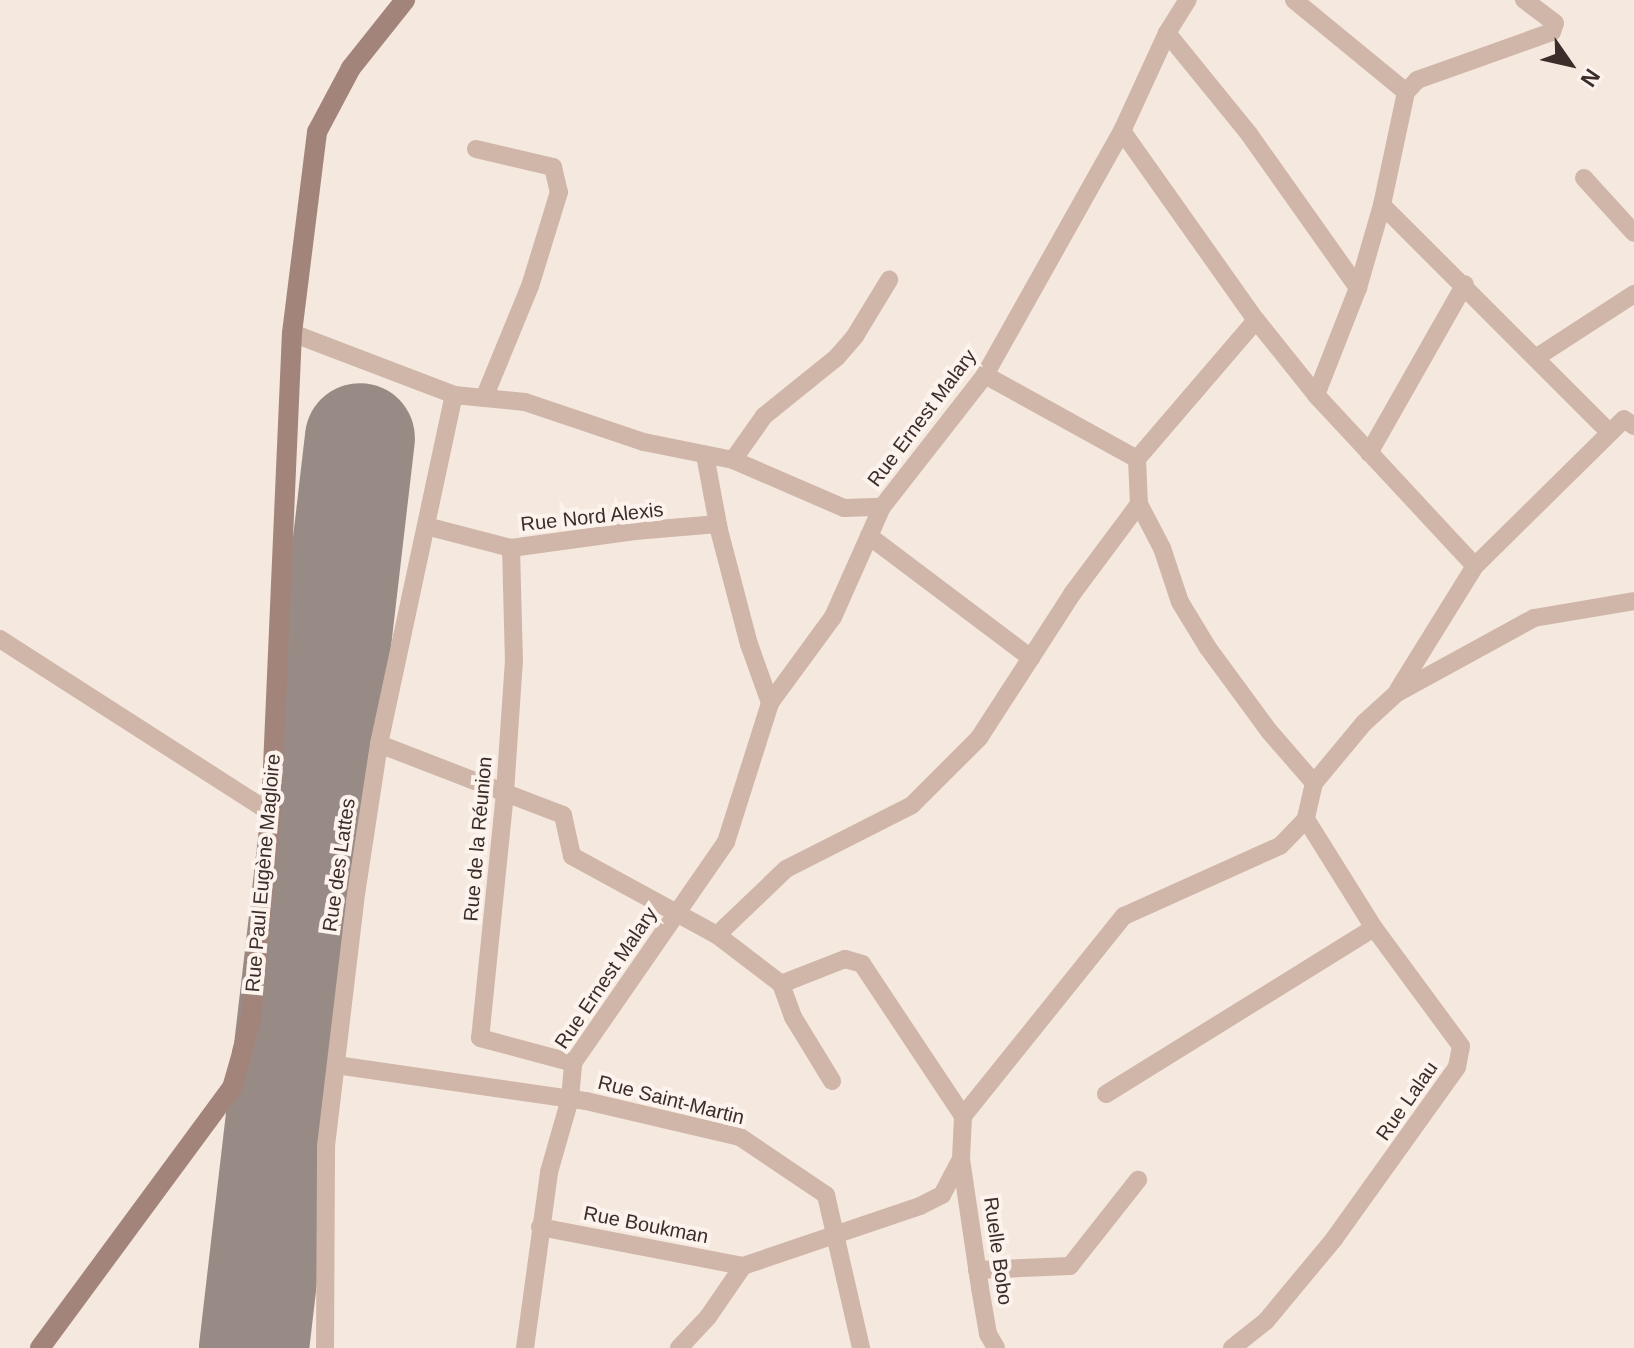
<!DOCTYPE html>
<meta charset="utf-8">
<style>
body{margin:0}
#map{position:relative;width:1634px;height:1348px;overflow:hidden;background:#f5e8df;font-family:Arial,sans-serif}
div>[style]{position:absolute}
[style*='--x']{left:calc(var(--x)*1px);top:calc(var(--y)*1px);width:calc(var(--w)*1px);rotate:calc(var(--a)*1deg)}
.runway>*{height:110px;margin:-55px;padding:0 55px;transform-origin:55px;border-radius:55px;background:#988a84}
.minor>*{height:18px;margin:-9px;padding:0 9px;transform-origin:9px;border-radius:9px;background:#cfb6a9}
.secondary>*{height:20px;margin:-10px;padding:0 10px;transform-origin:10px;border-radius:10px;background:#a3847a}
span{translate:-50% -50%;white-space:nowrap;text-align:center;line-height:1.15;-webkit-text-stroke:8px #fcf3ed;paint-order:stroke}
.street-label{font-size:20px;color:#3c2d2a}
.north{position:absolute;left:1530px;top:24px;width:80px;height:80px;-webkit-text-stroke:6px #fcf3ed;paint-order:stroke;rotate:124deg;font-size:22px;font-weight:700;line-height:32px;text-align:center;color:#3c2d2a}
.north::after{content:'';display:block;margin:auto;width:28px;height:36px;background:#3c2d2a;clip-path:polygon(50% 0,100% 100%,50% 72%,0 100%)}
</style>
<div id="map">
<div class="runway">
<div style="--x:254;--y:1348;--w:916;--a:-83.36"></div>
</div>
<div class="minor">
<div style="--x:1294;--y:0;--w:145;--a:39.4"></div>
<div style="--x:1167;--y:33;--w:130;--a:50.9"></div>
<div style="--x:1249;--y:134;--w:189;--a:54.7"></div>
<div style="--x:1122;--y:131;--w:232;--a:54.7"></div>
<div style="--x:1256;--y:320;--w:96;--a:51.3"></div>
<div style="--x:1316;--y:395;--w:233;--a:47.1"></div>
<div style="--x:476;--y:149;--w:79;--a:13.2"></div>
<div style="--x:553;--y:167;--w:26;--a:77"></div>
<div style="--x:559;--y:192;--w:98;--a:107.1"></div>
<div style="--x:530;--y:286;--w:121;--a:112.3"></div>
<div style="--x:1584;--y:178;--w:74;--a:47.7"></div>
<div style="--x:1382;--y:205;--w:322;--a:45"></div>
<div style="--x:292;--y:333;--w:173;--a:20.9"></div>
<div style="--x:454;--y:395;--w:71;--a:5.6"></div>
<div style="--x:525;--y:402;--w:126;--a:18.6"></div>
<div style="--x:644;--y:442;--w:91;--a:11.4"></div>
<div style="--x:733;--y:460;--w:121;--a:23.4"></div>
<div style="--x:844;--y:508;--w:38;--a:-2"></div>
<div style="--x:1537;--y:357;--w:116;--a:-33"></div>
<div style="--x:985;--y:375;--w:174;--a:28.9"></div>
<div style="--x:1137;--y:459;--w:45;--a:87.5"></div>
<div style="--x:1139;--y:504;--w:50;--a:62.4"></div>
<div style="--x:1162;--y:548;--w:57;--a:71.6"></div>
<div style="--x:1180;--y:602;--w:54;--a:58.7"></div>
<div style="--x:1208;--y:648;--w:103;--a:53.7"></div>
<div style="--x:1269;--y:731;--w:69;--a:49.1"></div>
<div style="--x:1314;--y:783;--w:37;--a:103"></div>
<div style="--x:1316;--y:395;--w:115;--a:-68.6"></div>
<div style="--x:1358;--y:288;--w:86;--a:-73.9"></div>
<div style="--x:1382;--y:205;--w:116;--a:-78"></div>
<div style="--x:1406;--y:92;--w:16;--a:-47"></div>
<div style="--x:1417;--y:80;--w:143;--a:-19.6"></div>
<div style="--x:1552;--y:32;--w:9;--a:-72"></div>
<div style="--x:1555;--y:23;--w:39;--a:-143"></div>
<div style="--x:1369;--y:453;--w:194;--a:-60.4"></div>
<div style="--x:705;--y:455;--w:76;--a:79.4"></div>
<div style="--x:719;--y:530;--w:118;--a:75.3"></div>
<div style="--x:749;--y:644;--w:63;--a:70.4"></div>
<div style="--x:1137;--y:459;--w:183;--a:-49.4"></div>
<div style="--x:733;--y:460;--w:54;--a:-54.8"></div>
<div style="--x:764;--y:416;--w:94;--a:-38.9"></div>
<div style="--x:837;--y:357;--w:28;--a:-49"></div>
<div style="--x:855;--y:336;--w:66;--a:-58.7"></div>
<div style="--x:426;--y:526;--w:88;--a:14.5"></div>
<div style="--x:511;--y:548;--w:125;--a:-7.8"></div>
<div style="--x:635;--y:531;--w:83;--a:-4.8"></div>
<div style="--x:869;--y:536;--w:203;--a:37"></div>
<div style="--x:511;--y:548;--w:112;--a:88.5"></div>
<div style="--x:514;--y:660;--w:133;--a:93.9"></div>
<div style="--x:505;--y:793;--w:246;--a:95.8"></div>
<div style="--x:480;--y:1038;--w:96;--a:15"></div>
<div style="--x:0;--y:639;--w:322;--a:32.7"></div>
<div style="--x:1398;--y:690;--w:146;--a:-58.2"></div>
<div style="--x:1475;--y:566;--w:209;--a:-44.6"></div>
<div style="--x:1624;--y:419;--w:12;--a:35"></div>
<div style="--x:379;--y:744;--w:197;--a:21.1"></div>
<div style="--x:563;--y:815;--w:42;--a:77.6"></div>
<div style="--x:572;--y:856;--w:165;--a:28.6"></div>
<div style="--x:717;--y:935;--w:95;--a:-43.7"></div>
<div style="--x:786;--y:869;--w:141;--a:-26.9"></div>
<div style="--x:912;--y:805;--w:95;--a:-45"></div>
<div style="--x:979;--y:738;--w:171;--a:-57.1"></div>
<div style="--x:1072;--y:594;--w:112;--a:-53.3"></div>
<div style="--x:1314;--y:783;--w:78;--a:-50.2"></div>
<div style="--x:1364;--y:723;--w:45;--a:-42.3"></div>
<div style="--x:1397;--y:693;--w:156;--a:-28.7"></div>
<div style="--x:1534;--y:618;--w:101;--a:-9.6"></div>
<div style="--x:717;--y:935;--w:81;--a:37.4"></div>
<div style="--x:781;--y:984;--w:35;--a:70"></div>
<div style="--x:793;--y:1017;--w:75;--a:58.6"></div>
<div style="--x:781;--y:984;--w:69;--a:-21.3"></div>
<div style="--x:845;--y:959;--w:18;--a:16"></div>
<div style="--x:862;--y:964;--w:182;--a:56.4"></div>
<div style="--x:336;--y:1065;--w:253;--a:8.2"></div>
<div style="--x:586;--y:1101;--w:158;--a:13.2"></div>
<div style="--x:740;--y:1137;--w:104;--a:34"></div>
<div style="--x:826;--y:1195;--w:157;--a:77.1"></div>
<div style="--x:1106;--y:1094;--w:315;--a:-31.8"></div>
<div style="--x:961;--y:1159;--w:130;--a:81.6"></div>
<div style="--x:980;--y:1288;--w:47;--a:80.1"></div>
<div style="--x:988;--y:1334;--w:16;--a:60"></div>
<div style="--x:540;--y:1227;--w:207;--a:10.9"></div>
<div style="--x:977;--y:1270;--w:93;--a:-2.5"></div>
<div style="--x:1070;--y:1266;--w:110;--a:-51.7"></div>
<div style="--x:325;--y:1348;--w:202;--a:-89.7"></div>
<div style="--x:326;--y:1146;--w:247;--a:-83.2"></div>
<div style="--x:355;--y:901;--w:159;--a:-81.3"></div>
<div style="--x:379;--y:744;--w:357;--a:-77.9"></div>
<div style="--x:525;--y:1348;--w:178;--a:-82.2"></div>
<div style="--x:549;--y:1172;--w:76;--a:-74"></div>
<div style="--x:570;--y:1099;--w:36;--a:-85"></div>
<div style="--x:573;--y:1063;--w:269;--a:-55.3"></div>
<div style="--x:726;--y:842;--w:146;--a:-72.4"></div>
<div style="--x:770;--y:703;--w:107;--a:-53.8"></div>
<div style="--x:833;--y:617;--w:120;--a:-66"></div>
<div style="--x:882;--y:507;--w:167;--a:-52"></div>
<div style="--x:985;--y:375;--w:280;--a:-60.7"></div>
<div style="--x:1122;--y:131;--w:108;--a:-65.3"></div>
<div style="--x:1167;--y:33;--w:39;--a:-58"></div>
<div style="--x:679;--y:1348;--w:42;--a:-46.9"></div>
<div style="--x:708;--y:1317;--w:62;--a:-55.5"></div>
<div style="--x:743;--y:1266;--w:187;--a:-18.7"></div>
<div style="--x:920;--y:1206;--w:25;--a:-27"></div>
<div style="--x:942;--y:1195;--w:41;--a:-62.2"></div>
<div style="--x:961;--y:1159;--w:43;--a:-87.3"></div>
<div style="--x:963;--y:1116;--w:257;--a:-51.2"></div>
<div style="--x:1124;--y:916;--w:171;--a:-24.2"></div>
<div style="--x:1280;--y:846;--w:37;--a:-46"></div>
<div style="--x:1232;--y:1348;--w:43;--a:-38.5"></div>
<div style="--x:1266;--y:1321;--w:107;--a:-50.3"></div>
<div style="--x:1334;--y:1239;--w:211;--a:-54.4"></div>
<div style="--x:1457;--y:1067;--w:21;--a:-79"></div>
<div style="--x:1461;--y:1046;--w:147;--a:-126.4"></div>
<div style="--x:1374;--y:928;--w:128;--a:-122"></div>
</div>
<div class="secondary">
<div style="--x:40;--y:1348;--w:323;--a:-53.6"></div>
<div style="--x:232;--y:1088;--w:37;--a:-74"></div>
<div style="--x:242;--y:1052;--w:34;--a:-75"></div>
<div style="--x:251;--y:1019;--w:207;--a:-84.5"></div>
<div style="--x:271;--y:813;--w:480;--a:-87.5"></div>
<div style="--x:292;--y:333;--w:203;--a:-82.9"></div>
<div style="--x:317;--y:132;--w:72;--a:-62"></div>
<div style="--x:351;--y:68;--w:87;--a:-51.5"></div>
</div>
<div class="street-label">
<span style="left:922px;top:418px;rotate:-53deg">Rue Ernest Malary</span>
<span style="left:592px;top:517px;rotate:-6deg">Rue Nord Alexis</span>
<span style="left:478px;top:839px;rotate:-85deg">Rue de la Réunion</span>
<span style="left:339px;top:865px;rotate:-82deg">Rue des Lattes</span>
<span style="left:263px;top:873px;rotate:-85deg">Rue Paul Eugène Magloire</span>
<span style="left:606px;top:978px;rotate:-56deg">Rue Ernest Malary</span>
<span style="left:671px;top:1100px;rotate:14deg">Rue Saint-Martin</span>
<span style="left:1407px;top:1101px;rotate:-55deg">Rue Lalau</span>
<span style="left:646px;top:1225px;rotate:11deg">Rue Boukman</span>
<span style="left:998px;top:1251px;rotate:82deg">Ruelle Bobo</span>
</div>
<div class="north">N</div>
</div>
